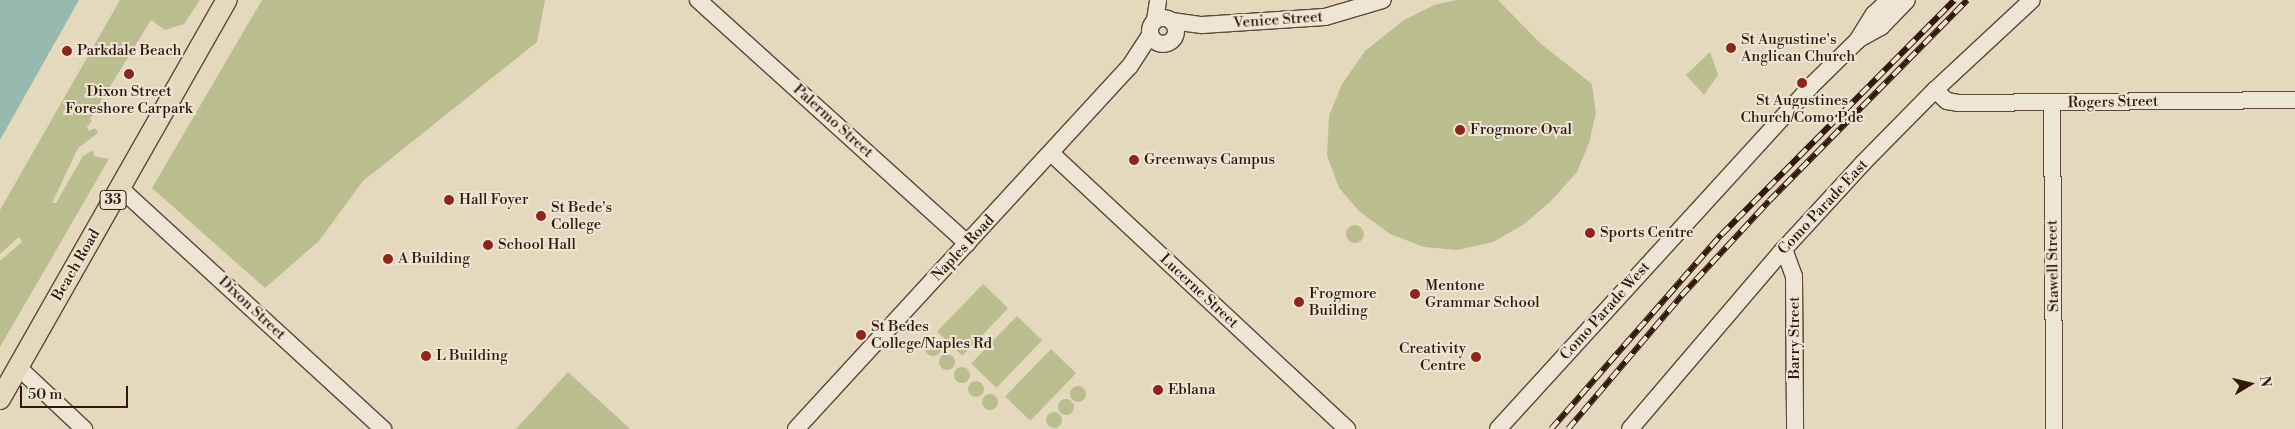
<!DOCTYPE html>
<style>
body{margin:0}
#map{position:relative;width:2295px;height:429px;overflow:hidden;background:#e5d9bd;font-family:"Libre Bodoni",serif}
div>[style]{position:absolute}
[style*='--x']{left:calc(var(--x)*1px);top:calc(var(--y)*1px);width:calc(var(--w)*1px);rotate:calc(var(--a)*1deg)}
.green>*{inset:0;background:#babe8e;transform-origin:0 0}
.round{border-radius:50%}
.water>*{inset:0;background:#96baad}
.roads{filter:drop-shadow(1px 0 #604838) drop-shadow(-1px 0 #604838) drop-shadow(0 1px #604838) drop-shadow(0 -1px #604838)}
.minor>*{height:16px;margin:-8px;padding:0 8px;transform-origin:8px;border-radius:8px;background:#eee6d4}
.minor>.ring{margin:-8px;padding:0;box-sizing:content-box;background:none;border:16px solid #eee6d4;border-radius:50%}
.major>*{height:20px;margin:-10px;padding:0 10px;transform-origin:10px;border-radius:10px;background:#e5d9bd}
.rail>*{height:5.5px;margin-top:-2.75px;transform-origin:0;background:repeating-linear-gradient(90deg,#eee6d4 0 11px,#33170b 0 22px);box-sizing:border-box;border-block:1px solid #33170b}
.dots>*{width:14px;height:14px;translate:-50% -50%;box-sizing:border-box;border:2px solid #eee6d4;border-radius:50%}
span{translate:-50% -50%;white-space:nowrap;text-align:center;line-height:1.15;-webkit-text-stroke:4px #eee6d4;paint-order:stroke}
.shield-label span{padding:1px 4px;background:#eee6d4;border:1px solid;border-radius:4px;-webkit-text-stroke-width:0}
.shield-label{font-size:14px;color:#33170b;font-weight:700}
.street-label{font-size:15px;color:#33170b}
.poi-label{font-size:15px;color:#33170b}
.left{translate:0 -50%;text-align:left}
.right{translate:-100% -50%;text-align:right}
.north{position:absolute;left:2225px;top:359px;width:50px;height:50px;-webkit-text-stroke:4px #eee6d4;paint-order:stroke;rotate:81deg;font-size:14px;font-weight:700;line-height:20px;text-align:center;color:#33170b}
.north::after{content:'';display:block;margin:auto;width:18px;height:22px;background:#33170b;clip-path:polygon(50% 0,100% 100%,50% 72%,0 100%)}
.scale{position:absolute;left:20px;top:386px;width:108px;height:22px;box-sizing:border-box;border:2px solid #33170b;border-top:0;padding-left:6px;font-size:15px;line-height:18px;white-space:nowrap;color:#33170b;-webkit-text-stroke:4px #eee6d4;paint-order:stroke}
</style>
<div id="map">
<div class="green">
<div style="clip-path:polygon(120px 0,200px 0,184px 24px,165px 30px,151px 20px,90px 119px,92px 121px,87px 127px,89px 131px,95px 128px,98px 133px,78px 148px,52px 203px,56px 203px,83px 156px,93px 150px,94px 156px,109px 159px,0 347px,0 261px,22px 242px,19px 237px,0 254px,0 210px)"></div>
<div style="clip-path:polygon(262px 0,545px 0,537px 42px,363px 181px,319px 241px,265px 288px,152px 188px)"></div>
<div style="clip-path:polygon(1456px 0,1498px 0,1541px 44px,1592px 84px,1596px 113px,1589px 143px,1577px 172px,1551px 201px,1523px 225px,1493px 242px,1457px 250px,1424px 247px,1390px 234px,1359px 211px,1339px 188px,1327px 155px,1329px 116px,1342px 84px,1365px 51px,1404px 20px,1434px 5px)"></div>
<div style="clip-path:polygon(1710px 52px,1718px 75px,1704px 95px,1686px 75px)"></div>
<div class="round" style="left:1346px;top:225px;width:18px;height:18px"></div>
<div style="left:983px;top:284px;width:35px;height:66px;rotate:44deg"></div>
<div style="left:1017px;top:316px;width:35px;height:66px;rotate:44deg"></div>
<div class="round" style="left:925px;top:340px;width:16px;height:16px"></div>
<div style="left:1051px;top:349px;width:35px;height:66px;rotate:44deg"></div>
<div class="round" style="left:939px;top:354px;width:16px;height:16px"></div>
<div class="round" style="left:954px;top:367px;width:16px;height:16px"></div>
<div style="clip-path:polygon(568px 372px,615px 415px,630px 429px,516px 429px)"></div>
<div class="round" style="left:968px;top:381px;width:16px;height:16px"></div>
<div class="round" style="left:1070px;top:386px;width:16px;height:16px"></div>
<div class="round" style="left:982px;top:394px;width:16px;height:16px"></div>
<div class="round" style="left:1058px;top:399px;width:16px;height:16px"></div>
<div class="round" style="left:1046px;top:412px;width:16px;height:16px"></div>
</div>
<div class="water">
<div style="clip-path:polygon(0 0,79px 0,0 140px)"></div>
</div>
<div class="roads">
<div class="minor">
<div style="--x:698;--y:0;--w:363;--a:42.1"></div>
<div class="ring" style="left:1150px;top:18px;width:10px;height:10px"></div>
<div style="--x:1155;--y:20;--w:20;--a:-81"></div>
<div style="--x:1172;--y:21;--w:30;--a:8"></div>
<div style="--x:1202;--y:25;--w:123;--a:-3.7"></div>
<div style="--x:1325;--y:17;--w:60;--a:-16.3"></div>
<div style="--x:1861;--y:38;--w:23;--a:-29"></div>
<div style="--x:1881;--y:27;--w:37;--a:-46"></div>
<div style="--x:1935;--y:90;--w:16;--a:43"></div>
<div style="--x:1947;--y:101;--w:11;--a:10"></div>
<div style="--x:1958;--y:103;--w:337;--a:-0.5"></div>
<div style="--x:2052;--y:103;--w:326;--a:89.6"></div>
<div style="--x:1051;--y:153;--w:405;--a:43"></div>
<div style="--x:120;--y:188;--w:357;--a:42.5"></div>
<div style="--x:1784;--y:249;--w:29;--a:70"></div>
<div style="--x:1794;--y:276;--w:153;--a:89.6"></div>
<div style="--x:18;--y:367;--w:91;--a:43.2"></div>
<div style="--x:796;--y:429;--w:493;--a:-47.4"></div>
<div style="--x:1130;--y:66;--w:37;--a:-57"></div>
<div style="--x:1498;--y:429;--w:463;--a:-47.6"></div>
<div style="--x:1810;--y:87;--w:66;--a:-44.4"></div>
<div style="--x:1857;--y:41;--w:32;--a:-58"></div>
<div style="--x:1874;--y:14;--w:21;--a:-43"></div>
<div style="--x:1630;--y:429;--w:237;--a:-49.5"></div>
<div style="--x:1784;--y:249;--w:117;--a:-47.4"></div>
<div style="--x:1863;--y:163;--w:103;--a:-45.4"></div>
<div style="--x:1935;--y:90;--w:132;--a:-42.9"></div>
</div>
<div class="major">
<div style="--x:0;--y:399;--w:459;--a:-60.4"></div>
</div>
</div>
<div class="rail">
<div style="--x:1551;--y:429;--w:258;--a:-48.8"></div>
<div style="--x:1721;--y:235;--w:331;--a:-45.2"></div>
<div style="--x:1568;--y:429;--w:175;--a:-49.6"></div>
<div style="--x:1681;--y:296;--w:129;--a:-47.2"></div>
<div style="--x:1769;--y:201;--w:282;--a:-45.4"></div>
</div>
<div class="dots">
<div style="left:1731px;top:48px;background:#8f2418"></div>
<div style="left:67px;top:51px;background:#8f2418"></div>
<div style="left:129px;top:74px;background:#8f2418"></div>
<div style="left:1802px;top:83px;background:#8f2418"></div>
<div style="left:1460px;top:130px;background:#8f2418"></div>
<div style="left:1134px;top:160px;background:#8f2418"></div>
<div style="left:449px;top:200px;background:#8f2418"></div>
<div style="left:541px;top:216px;background:#8f2418"></div>
<div style="left:1590px;top:233px;background:#8f2418"></div>
<div style="left:488px;top:245px;background:#8f2418"></div>
<div style="left:388px;top:259px;background:#8f2418"></div>
<div style="left:1415px;top:294px;background:#8f2418"></div>
<div style="left:1299px;top:302px;background:#8f2418"></div>
<div style="left:861px;top:335px;background:#8f2418"></div>
<div style="left:426px;top:356px;background:#8f2418"></div>
<div style="left:1476px;top:357px;background:#8f2418"></div>
<div style="left:1158px;top:390px;background:#8f2418"></div>
</div>
<div class="shield-label">
<span style="left:113px;top:200px">33</span>
</div>
<div class="street-label">
<span style="left:1278px;top:20px;rotate:-4deg">Venice Street</span>
<span style="left:2113px;top:102px;rotate:-1deg">Rogers Street</span>
<span style="left:833px;top:121px;rotate:42deg">Palermo Street</span>
<span style="left:1823px;top:207px;rotate:-47deg">Como Parade East</span>
<span style="left:963px;top:248px;rotate:-47deg">Naples Road</span>
<span style="left:76px;top:265px;rotate:-60deg">Beach Road</span>
<span style="left:2053px;top:266px;rotate:-91deg">Stawell Street</span>
<span style="left:1199px;top:291px;rotate:43deg">Lucerne Street</span>
<span style="left:252px;top:308px;rotate:43deg">Dixon Street</span>
<span style="left:1605px;top:311px;rotate:-48deg">Como Parade West</span>
<span style="left:1795px;top:338px;rotate:-90deg">Barry Street</span>
</div>
<div class="poi-label">
<span class="left" style="left:1741px;top:48px">St Augustine's<br>Anglican Church</span>
<span class="left" style="left:77px;top:51px">Parkdale Beach</span>
<span style="left:129px;top:100px">Dixon Street<br>Foreshore Carpark</span>
<span style="left:1802px;top:109px">St Augustines<br>Church/Como Pde</span>
<span class="left" style="left:1470px;top:130px">Frogmore Oval</span>
<span class="left" style="left:1144px;top:160px">Greenways Campus</span>
<span class="left" style="left:459px;top:200px">Hall Foyer</span>
<span class="left" style="left:551px;top:216px">St Bede's<br>College</span>
<span class="left" style="left:1600px;top:233px">Sports Centre</span>
<span class="left" style="left:498px;top:245px">School Hall</span>
<span class="left" style="left:398px;top:259px">A Building</span>
<span class="left" style="left:1425px;top:294px">Mentone<br>Grammar School</span>
<span class="left" style="left:1309px;top:302px">Frogmore<br>Building</span>
<span class="left" style="left:871px;top:335px">St Bedes<br>College/Naples Rd</span>
<span class="right" style="left:1466px;top:357px">Creativity<br>Centre</span>
<span class="left" style="left:436px;top:356px">L Building</span>
<span class="left" style="left:1168px;top:390px">Eblana</span>
</div>
<div class="north">N</div>
<div class="scale">50 m</div>
</div>
